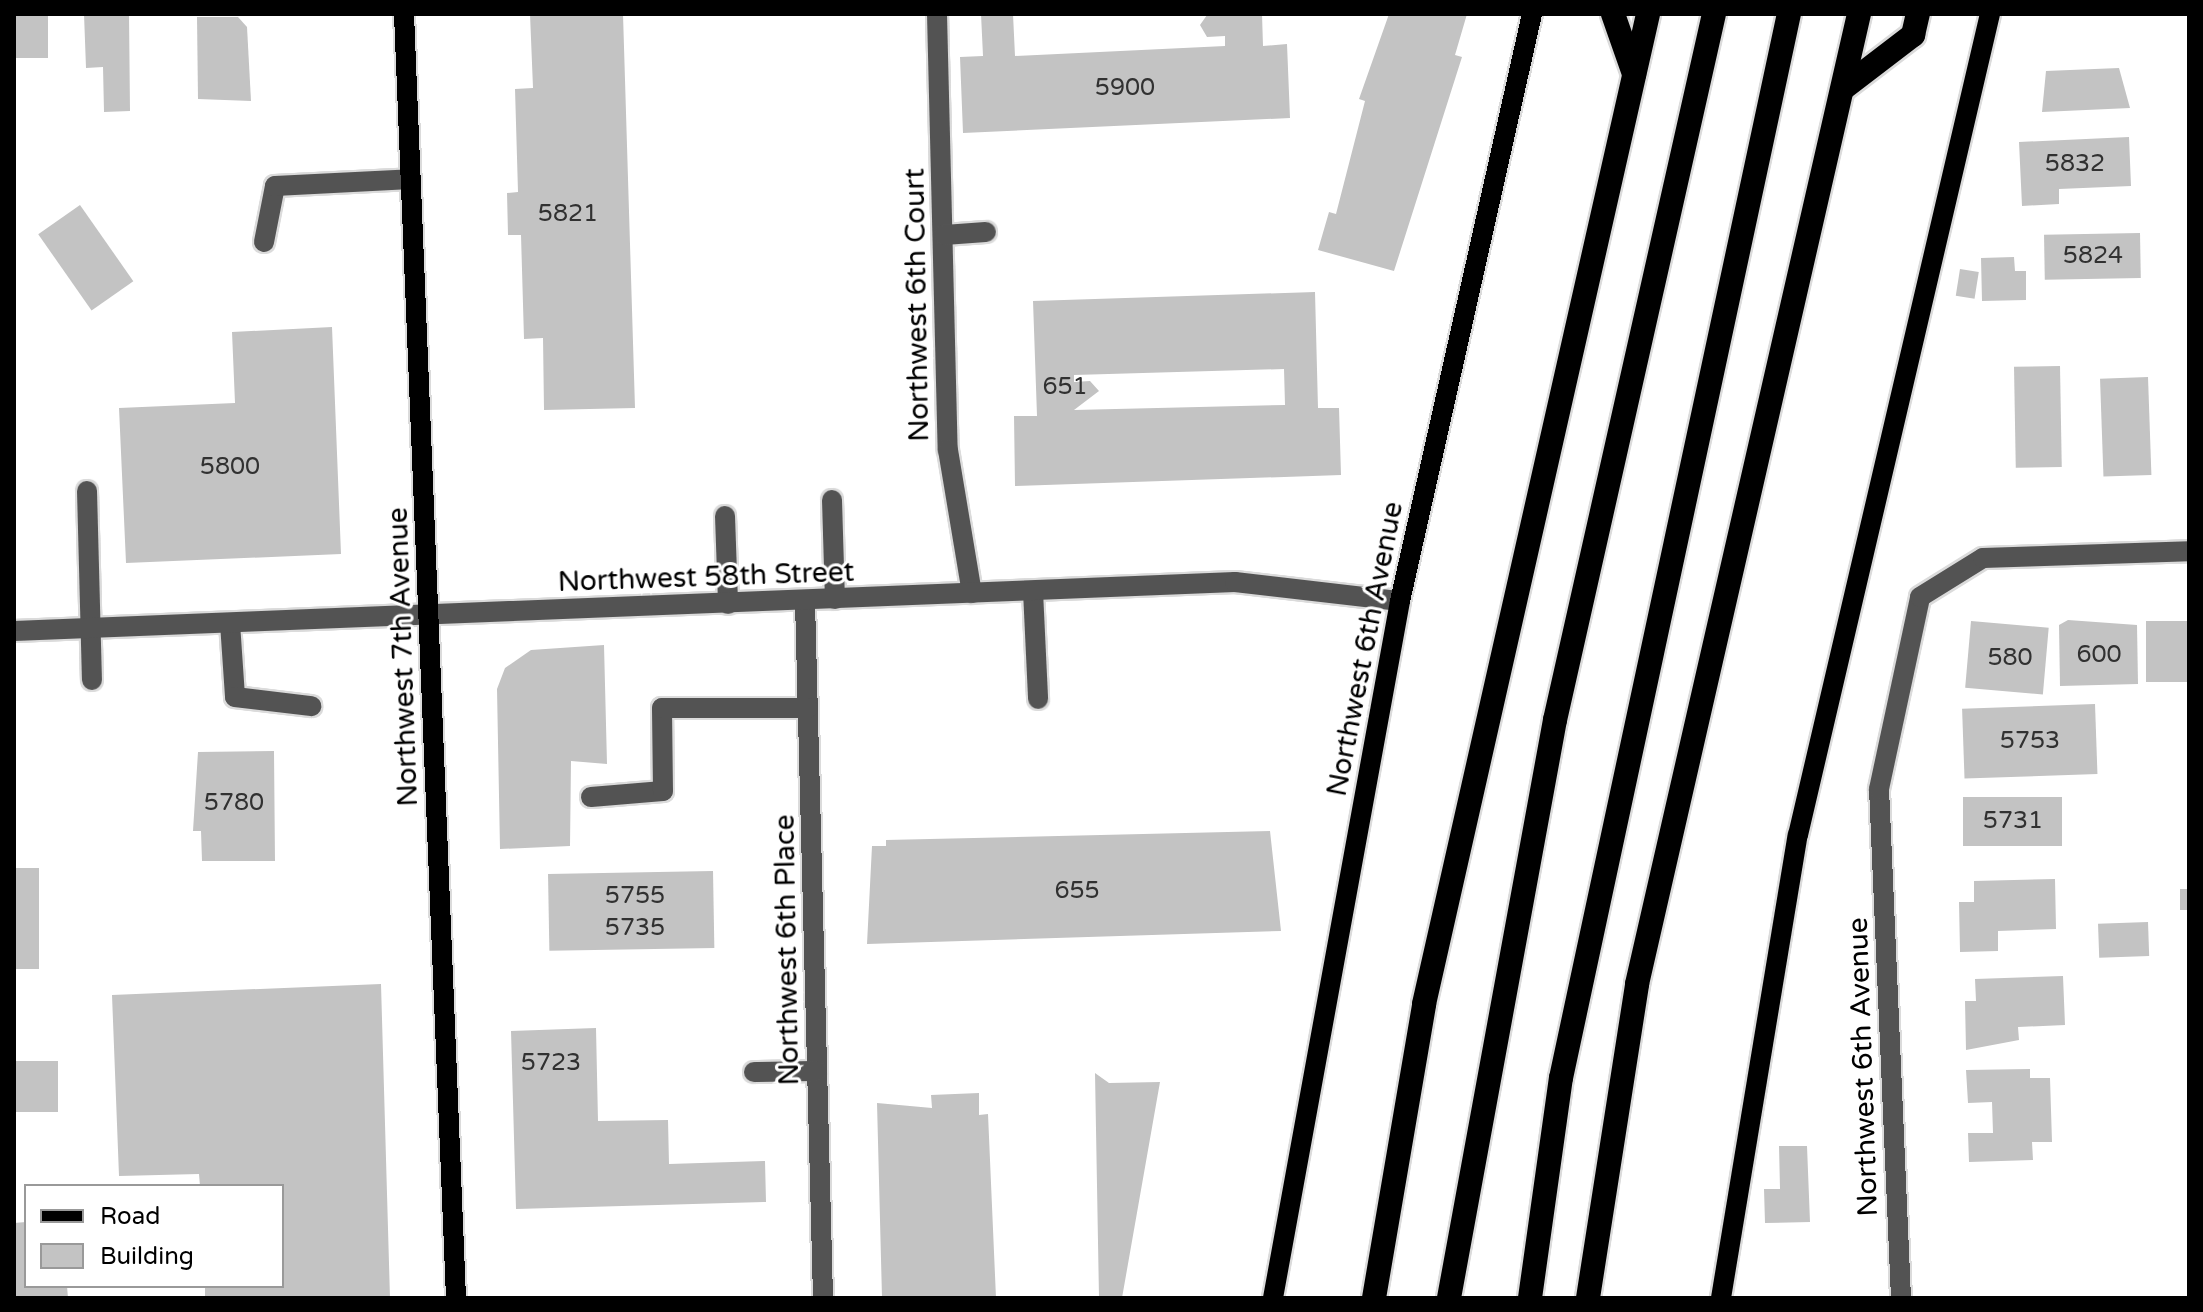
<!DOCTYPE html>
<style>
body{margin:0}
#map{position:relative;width:2203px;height:1312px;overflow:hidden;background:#fff;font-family:"Varela Round",sans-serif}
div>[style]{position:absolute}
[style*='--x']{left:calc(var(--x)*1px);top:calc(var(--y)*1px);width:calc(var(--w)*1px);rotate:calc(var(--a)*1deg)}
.building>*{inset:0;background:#c3c3c3;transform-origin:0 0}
.roads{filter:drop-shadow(2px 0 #dbdbdb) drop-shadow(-2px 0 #dbdbdb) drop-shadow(0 2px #dbdbdb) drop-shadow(0 -2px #dbdbdb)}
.minor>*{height:20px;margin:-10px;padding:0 10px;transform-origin:10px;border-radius:10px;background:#535353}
.major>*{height:20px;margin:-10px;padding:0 10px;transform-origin:10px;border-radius:10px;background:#000}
.highway>*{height:24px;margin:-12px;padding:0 12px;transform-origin:12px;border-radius:12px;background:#000}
span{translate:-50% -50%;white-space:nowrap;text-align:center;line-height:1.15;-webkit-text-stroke:6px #fff;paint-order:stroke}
.number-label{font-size:24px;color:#313131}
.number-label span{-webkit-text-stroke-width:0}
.street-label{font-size:28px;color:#000}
.frame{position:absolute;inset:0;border:16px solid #000;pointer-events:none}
.legend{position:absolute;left:24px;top:1184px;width:260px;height:104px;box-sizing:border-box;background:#fff;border:2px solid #999;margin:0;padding:10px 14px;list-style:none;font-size:24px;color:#000}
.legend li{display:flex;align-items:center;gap:16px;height:40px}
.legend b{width:40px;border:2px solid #999}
</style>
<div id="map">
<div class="building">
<div style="left:14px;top:14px;width:34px;height:44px"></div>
<div style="clip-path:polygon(84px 14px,129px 14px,130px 111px,104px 112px,103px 67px,86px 68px)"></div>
<div style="clip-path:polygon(530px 14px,623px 14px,635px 408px,544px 410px,543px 338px,524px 339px,521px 235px,508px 235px,507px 193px,518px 192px,515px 89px,533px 88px)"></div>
<div style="clip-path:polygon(981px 14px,1013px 14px,1015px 56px,1225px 46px,1225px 36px,1207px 37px,1200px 25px,1207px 15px,1262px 14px,1263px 46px,1287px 44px,1290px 118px,963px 133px,960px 57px,983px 56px)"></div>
<div style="clip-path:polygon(1389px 14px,1467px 14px,1455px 55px,1462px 57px,1394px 271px,1318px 250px,1329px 212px,1336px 214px,1365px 101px,1359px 99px)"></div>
<div style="clip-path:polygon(197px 17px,238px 17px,247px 27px,251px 101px,198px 99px)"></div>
<div style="clip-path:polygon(2119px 68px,2130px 108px,2042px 112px,2046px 71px)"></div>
<div style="clip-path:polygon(2129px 137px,2131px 186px,2059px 189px,2059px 204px,2022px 206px,2019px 142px)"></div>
<div style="left:80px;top:205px;width:93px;height:51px;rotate:55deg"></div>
<div style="left:2140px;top:233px;width:45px;height:96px;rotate:89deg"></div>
<div style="clip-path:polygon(2014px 257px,2015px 271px,2026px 271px,2026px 300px,1982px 301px,1981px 258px)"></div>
<div style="left:1960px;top:269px;width:19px;height:27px;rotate:9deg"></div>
<div style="clip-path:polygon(evenodd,1315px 292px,1318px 408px,1339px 408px,1341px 475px,1015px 486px,1014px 416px,1037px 416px,1033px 301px,1315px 292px,1284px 369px,1285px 405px,1074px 410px,1099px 391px,1090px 381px,1074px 382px,1074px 375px,1284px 369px)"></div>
<div style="clip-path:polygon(332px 327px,341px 554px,126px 563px,119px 408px,235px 403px,232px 332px)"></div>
<div style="left:2060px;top:366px;width:101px;height:46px;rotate:89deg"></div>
<div style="left:2148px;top:377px;width:98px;height:48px;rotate:88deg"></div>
<div style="clip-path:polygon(2068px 620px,2137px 625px,2138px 684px,2060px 686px,2059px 625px)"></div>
<div style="left:1971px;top:621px;width:78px;height:67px;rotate:5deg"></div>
<div style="left:2189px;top:621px;width:61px;height:43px;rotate:90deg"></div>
<div style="clip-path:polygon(604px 645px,607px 764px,571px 761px,570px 846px,500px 849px,497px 689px,505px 668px,531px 650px)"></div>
<div style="left:2095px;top:704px;width:70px;height:133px;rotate:88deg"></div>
<div style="clip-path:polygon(274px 751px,275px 861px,202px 861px,201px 831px,193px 831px,198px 752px)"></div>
<div style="left:1963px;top:797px;width:99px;height:49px"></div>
<div style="clip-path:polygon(1270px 831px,1281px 931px,867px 944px,872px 846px,886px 846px,886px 840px)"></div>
<div style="left:14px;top:868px;width:25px;height:101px"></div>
<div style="left:713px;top:871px;width:77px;height:165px;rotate:89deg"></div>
<div style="clip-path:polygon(2055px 879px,2056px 929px,1998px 931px,1998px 951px,1960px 952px,1959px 902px,1974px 902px,1974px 881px)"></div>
<div style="left:2180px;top:889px;width:9px;height:21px"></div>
<div style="left:2148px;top:922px;width:34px;height:50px;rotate:88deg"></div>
<div style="clip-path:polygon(2063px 976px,2065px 1025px,2018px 1027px,2019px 1040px,1966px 1050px,1965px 1001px,1976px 1001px,1975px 979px)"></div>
<div style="clip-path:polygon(381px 984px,390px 1298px,205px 1298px,205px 1286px,282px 1286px,282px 1186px,200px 1186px,199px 1174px,119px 1176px,112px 995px)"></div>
<div style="clip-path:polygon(596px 1028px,598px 1121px,668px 1120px,669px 1164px,765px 1161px,766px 1202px,516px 1209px,511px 1031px)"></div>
<div style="left:58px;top:1061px;width:51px;height:44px;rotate:90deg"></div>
<div style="clip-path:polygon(2030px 1069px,2030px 1078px,2050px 1078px,2052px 1142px,2032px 1142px,2033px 1160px,1969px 1162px,1968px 1133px,1993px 1133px,1992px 1102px,1968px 1103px,1966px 1070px)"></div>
<div style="clip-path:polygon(1095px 1073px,1109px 1083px,1160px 1082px,1122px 1298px,1099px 1298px)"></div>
<div style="clip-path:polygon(979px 1093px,979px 1115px,988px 1114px,996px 1298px,882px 1298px,877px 1103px,932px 1108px,931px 1095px)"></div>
<div style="clip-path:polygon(1779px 1146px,1807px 1146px,1810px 1222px,1765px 1223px,1764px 1189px,1780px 1189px)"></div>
<div style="clip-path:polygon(26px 1222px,26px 1286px,67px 1286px,68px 1298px,14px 1298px,14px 1223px)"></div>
</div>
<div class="roads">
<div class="minor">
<div style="--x:937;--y:14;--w:436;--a:88.6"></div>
<div style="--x:948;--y:450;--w:145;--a:80.5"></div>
<div style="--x:944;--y:235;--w:42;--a:-4.1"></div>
<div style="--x:264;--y:242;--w:57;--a:-78.9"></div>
<div style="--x:275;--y:186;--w:136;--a:-2.9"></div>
<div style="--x:87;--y:491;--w:189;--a:88.5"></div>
<div style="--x:832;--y:500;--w:99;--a:88.3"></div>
<div style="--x:725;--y:516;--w:88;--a:88"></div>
<div style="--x:1033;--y:591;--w:108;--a:87.3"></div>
<div style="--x:805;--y:601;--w:697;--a:88.52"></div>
<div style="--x:230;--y:623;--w:74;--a:86.1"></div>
<div style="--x:235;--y:697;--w:77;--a:6.8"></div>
<div style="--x:14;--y:631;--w:1222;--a:-2.3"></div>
<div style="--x:1235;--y:582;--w:166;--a:6.6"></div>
<div style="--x:591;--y:797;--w:72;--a:-4.8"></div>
<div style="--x:663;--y:791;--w:83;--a:-90.7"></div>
<div style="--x:662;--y:708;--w:146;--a:0"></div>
<div style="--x:754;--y:1072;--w:63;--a:-0.9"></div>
<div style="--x:1901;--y:1298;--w:509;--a:-92.47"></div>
<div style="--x:1879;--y:789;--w:196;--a:-77.9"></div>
<div style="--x:1920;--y:597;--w:74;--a:-31.8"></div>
<div style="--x:1983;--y:558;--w:206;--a:-1.9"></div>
</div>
<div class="major">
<div style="--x:404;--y:14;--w:1285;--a:87.68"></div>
<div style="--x:1273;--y:1298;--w:708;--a:-79.67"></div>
<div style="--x:1400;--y:601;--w:602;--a:-77.33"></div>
<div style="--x:1721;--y:1298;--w:469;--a:-80.6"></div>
<div style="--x:1798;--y:835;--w:843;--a:-76.84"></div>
</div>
<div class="highway">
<div style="--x:1613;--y:14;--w:64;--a:70.7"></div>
<div style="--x:1845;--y:87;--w:86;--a:-37.4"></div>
<div style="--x:1913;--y:35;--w:22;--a:-77"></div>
<div style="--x:1374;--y:1298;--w:298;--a:-80.3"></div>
<div style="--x:1424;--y:1004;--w:1015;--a:-77.25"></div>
<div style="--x:1449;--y:1298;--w:588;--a:-79.61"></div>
<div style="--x:1555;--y:720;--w:724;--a:-77.31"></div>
<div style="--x:1530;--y:1298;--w:222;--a:-82"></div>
<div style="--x:1561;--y:1078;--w:1088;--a:-77.91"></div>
<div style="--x:1588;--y:1298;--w:318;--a:-81.1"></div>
<div style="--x:1637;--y:984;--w:995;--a:-77.11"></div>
</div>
</div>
<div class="number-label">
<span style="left:1125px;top:88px">5900</span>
<span style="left:2075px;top:164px">5832</span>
<span style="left:568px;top:214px">5821</span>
<span style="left:2093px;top:256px">5824</span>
<span style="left:1065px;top:387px">651</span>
<span style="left:230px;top:467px">5800</span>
<span style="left:2099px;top:655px">600</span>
<span style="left:2010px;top:658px">580</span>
<span style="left:2030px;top:741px">5753</span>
<span style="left:234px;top:803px">5780</span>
<span style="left:2013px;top:821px">5731</span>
<span style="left:1077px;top:891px">655</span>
<span style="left:635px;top:896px">5755</span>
<span style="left:635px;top:928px">5735</span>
<span style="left:551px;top:1063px">5723</span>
</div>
<div class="street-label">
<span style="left:917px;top:305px;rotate:-91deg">Northwest 6th Court</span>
<span style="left:706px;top:577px;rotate:-2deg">Northwest 58th Street</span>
<span style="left:1365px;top:649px;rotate:-79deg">Northwest 6th Avenue</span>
<span style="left:403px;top:657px;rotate:-92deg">Northwest 7th Avenue</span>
<span style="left:787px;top:950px;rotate:-91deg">Northwest 6th Place</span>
<span style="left:1863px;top:1067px;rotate:-92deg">Northwest 6th Avenue</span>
</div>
<div class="frame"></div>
<ul class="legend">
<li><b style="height:10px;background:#000"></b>Road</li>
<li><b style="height:22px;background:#c3c3c3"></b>Building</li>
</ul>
</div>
